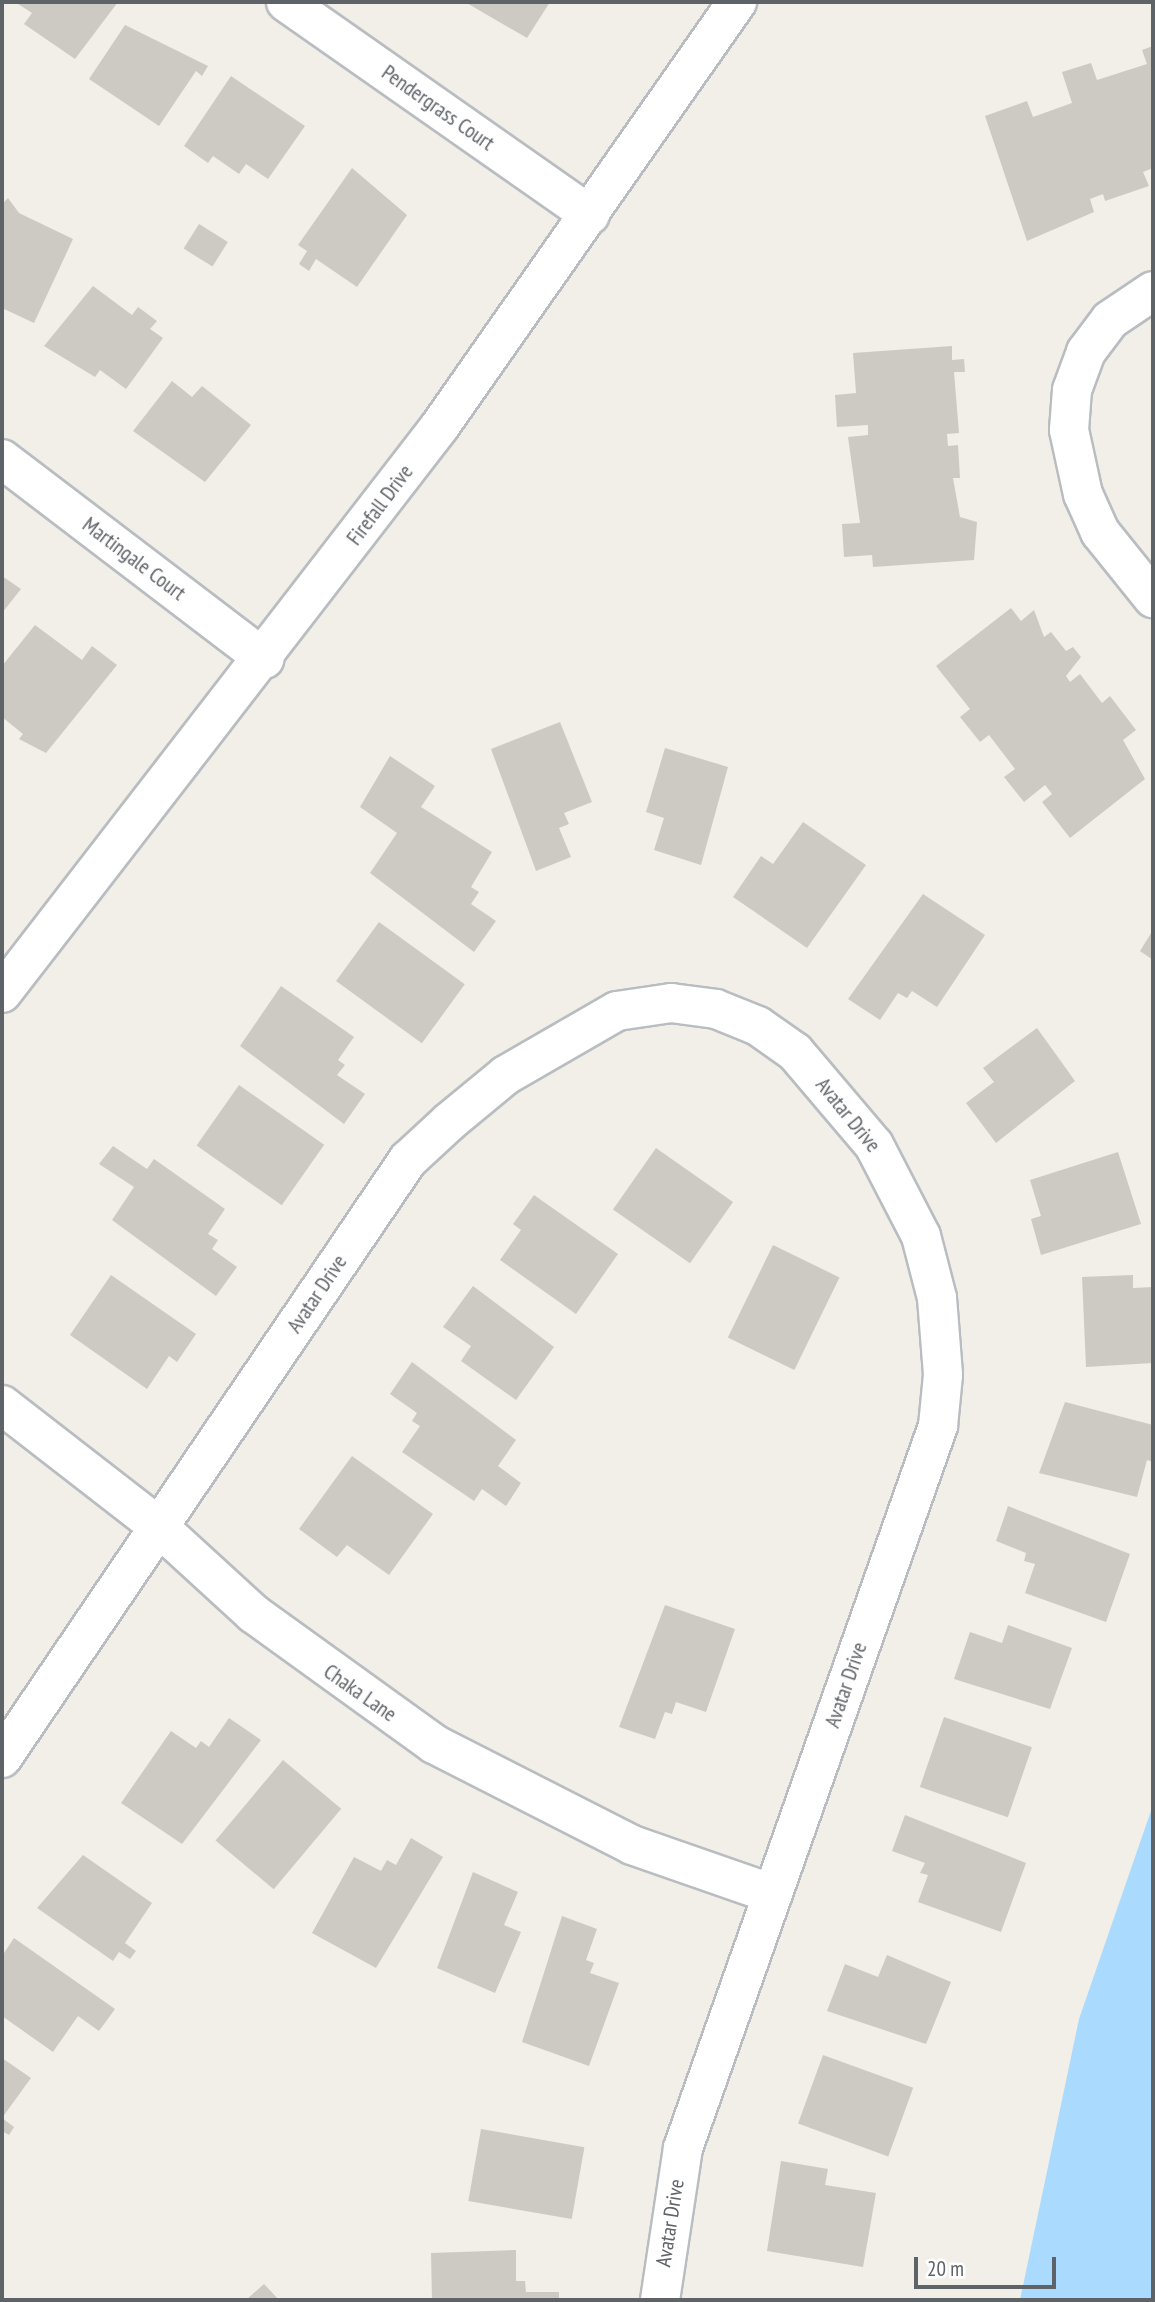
<!DOCTYPE html>
<style>
body{margin:0}
#map{position:relative;width:1155px;height:2302px;overflow:hidden;background:#f1efe7;font-family:"PT Sans Narrow",sans-serif}
div>[style]{position:absolute}
[style*='--x']{left:calc(var(--x)*1px);top:calc(var(--y)*1px);width:calc(var(--w)*1px);rotate:calc(var(--a)*1deg)}
.water>*{inset:0;background:#aadbff}
.building>*{inset:0;background:#cdcac4;transform-origin:0 0}
.roads{filter:drop-shadow(2px 0 #b9bdc1) drop-shadow(-2px 0 #b9bdc1) drop-shadow(0 2px #b9bdc1) drop-shadow(0 -2px #b9bdc1)}
.street>*{height:38px;margin:-19px;padding:0 19px;transform-origin:19px;border-radius:19px;background:#fff}
span{translate:-50% -50%;white-space:nowrap;text-align:center;line-height:1.15;-webkit-text-stroke:5px #fff;paint-order:stroke}
.street-label{font-size:21px;color:#5e6368}
.frame{position:absolute;inset:0;border:4px solid #5e6368;pointer-events:none}
.scale{position:absolute;left:914px;top:2257px;width:142px;height:32px;box-sizing:border-box;border:4px solid #5e6368;border-top:0;padding-left:9px;font-size:21px;line-height:24px;white-space:nowrap;color:#5e6368;-webkit-text-stroke:5px #fff;paint-order:stroke}
</style>
<div id="map">
<div class="water">
<div style="clip-path:polygon(1153px 1805px,1153px 2300px,1020px 2300px,1079px 2019px)"></div>
</div>
<div class="building">
<div style="clip-path:polygon(15px 2px,118px 2px,75px 59px,24px 24px,32px 13px)"></div>
<div style="clip-path:polygon(465px 2px,550px 2px,527px 38px)"></div>
<div style="clip-path:polygon(125px 25px,208px 66px,202px 76px,196px 71px,159px 126px,89px 79px)"></div>
<div style="clip-path:polygon(1153px 46px,1153px 168px,1143px 172px,1149px 186px,1105px 201px,1103px 194px,1090px 199px,1094px 212px,1027px 241px,985px 116px,1027px 101px,1033px 117px,1072px 103px,1062px 72px,1091px 63px,1097px 80px,1147px 64px,1142px 50px)"></div>
<div style="clip-path:polygon(231px 76px,305px 126px,268px 179px,246px 164px,239px 174px,213px 156px,208px 163px,184px 146px)"></div>
<div style="clip-path:polygon(352px 168px,407px 215px,357px 287px,316px 259px,309px 271px,299px 264px,307px 251px,298px 245px)"></div>
<div style="clip-path:polygon(8px 198px,19px 213px,73px 239px,34px 323px,2px 308px,2px 204px)"></div>
<div style="left:199px;top:224px;width:34px;height:29px;rotate:32deg"></div>
<div style="clip-path:polygon(93px 286px,132px 315px,138px 307px,157px 321px,150px 329px,163px 338px,126px 389px,100px 370px,95px 377px,44px 346px)"></div>
<div style="clip-path:polygon(952px 346px,952px 360px,964px 359px,965px 372px,954px 372px,959px 433px,947px 434px,948px 446px,958px 445px,960px 478px,953px 478px,960px 517px,977px 522px,974px 560px,873px 567px,872px 555px,844px 557px,842px 524px,860px 523px,848px 437px,868px 435px,868px 425px,837px 427px,835px 395px,856px 393px,853px 353px)"></div>
<div style="clip-path:polygon(172px 381px,192px 397px,202px 386px,251px 425px,205px 482px,133px 431px)"></div>
<div style="clip-path:polygon(2px 576px,21px 589px,2px 613px)"></div>
<div style="clip-path:polygon(1011px 608px,1021px 621px,1034px 610px,1044px 637px,1051px 632px,1066px 651px,1073px 647px,1081px 657px,1066px 676px,1070px 682px,1080px 674px,1102px 703px,1110px 696px,1136px 730px,1123px 740px,1145px 779px,1070px 838px,1042px 802px,1052px 794px,1045px 785px,1024px 802px,1004px 777px,1015px 769px,989px 735px,980px 742px,960px 717px,970px 709px,936px 666px)"></div>
<div style="clip-path:polygon(35px 625px,82px 660px,92px 646px,117px 665px,46px 753px,19px 739px,23px 734px,2px 717px,2px 666px)"></div>
<div style="clip-path:polygon(560px 722px,592px 802px,564px 813px,569px 824px,559px 828px,571px 857px,536px 871px,491px 749px)"></div>
<div style="clip-path:polygon(665px 748px,728px 767px,701px 865px,654px 850px,664px 818px,646px 812px)"></div>
<div style="clip-path:polygon(390px 756px,435px 786px,421px 807px,492px 852px,471px 887px,479px 892px,471px 904px,496px 921px,474px 952px,370px 873px,397px 833px,360px 807px)"></div>
<div style="clip-path:polygon(803px 822px,866px 865px,807px 948px,733px 897px,761px 856px,773px 864px)"></div>
<div style="clip-path:polygon(923px 894px,985px 935px,937px 1007px,912px 991px,907px 998px,898px 993px,880px 1020px,848px 999px)"></div>
<div style="left:379px;top:922px;width:106px;height:73px;rotate:36deg"></div>
<div style="clip-path:polygon(1153px 930px,1153px 960px,1140px 951px)"></div>
<div style="clip-path:polygon(281px 986px,354px 1037px,338px 1060px,345px 1065px,337px 1075px,365px 1094px,344px 1124px,240px 1046px)"></div>
<div style="clip-path:polygon(1037px 1028px,1075px 1081px,996px 1143px,966px 1103px,994px 1082px,983px 1068px)"></div>
<div style="left:239px;top:1085px;width:104px;height:74px;rotate:35deg"></div>
<div style="clip-path:polygon(113px 1146px,147px 1169px,154px 1159px,225px 1209px,208px 1234px,218px 1240px,212px 1249px,237px 1267px,216px 1296px,112px 1220px,134px 1187px,99px 1164px)"></div>
<div style="left:656px;top:1148px;width:94px;height:75px;rotate:35deg"></div>
<div style="clip-path:polygon(1118px 1152px,1141px 1224px,1041px 1255px,1031px 1219px,1041px 1216px,1030px 1180px)"></div>
<div style="clip-path:polygon(534px 1195px,618px 1254px,576px 1314px,500px 1260px,521px 1230px,513px 1224px)"></div>
<div style="left:773px;top:1245px;width:74px;height:103px;rotate:26deg"></div>
<div style="clip-path:polygon(111px 1275px,196px 1334px,177px 1362px,169px 1356px,147px 1389px,70px 1335px)"></div>
<div style="clip-path:polygon(1133px 1275px,1133px 1288px,1153px 1287px,1153px 1363px,1086px 1367px,1082px 1277px)"></div>
<div style="clip-path:polygon(473px 1286px,554px 1347px,516px 1400px,461px 1361px,471px 1346px,443px 1327px)"></div>
<div style="clip-path:polygon(412px 1362px,516px 1440px,498px 1466px,521px 1483px,506px 1506px,482px 1489px,474px 1501px,402px 1452px,420px 1426px,412px 1421px,417px 1413px,390px 1394px)"></div>
<div style="clip-path:polygon(1065px 1402px,1153px 1425px,1153px 1462px,1147px 1460px,1137px 1497px,1039px 1473px)"></div>
<div style="clip-path:polygon(352px 1456px,433px 1514px,389px 1575px,347px 1545px,337px 1557px,299px 1529px)"></div>
<div style="clip-path:polygon(1008px 1506px,1130px 1554px,1106px 1622px,1025px 1593px,1035px 1564px,1024px 1561px,1026px 1553px,996px 1541px)"></div>
<div style="clip-path:polygon(665px 1605px,735px 1629px,706px 1712px,676px 1702px,672px 1714px,665px 1712px,655px 1739px,619px 1727px)"></div>
<div style="clip-path:polygon(1008px 1625px,1072px 1648px,1050px 1709px,954px 1679px,970px 1632px,1002px 1643px)"></div>
<div style="left:944px;top:1717px;width:93px;height:74px;rotate:19deg"></div>
<div style="clip-path:polygon(229px 1718px,261px 1740px,182px 1844px,121px 1803px,171px 1731px,196px 1748px,201px 1741px,209px 1747px)"></div>
<div style="left:283px;top:1760px;width:76px;height:105px;rotate:40deg"></div>
<div style="clip-path:polygon(905px 1815px,1026px 1863px,1001px 1932px,918px 1902px,928px 1875px,920px 1873px,925px 1863px,892px 1851px)"></div>
<div style="clip-path:polygon(411px 1838px,443px 1857px,376px 1968px,312px 1933px,354px 1857px,381px 1871px,387px 1860px,396px 1865px)"></div>
<div style="clip-path:polygon(83px 1855px,152px 1903px,125px 1943px,136px 1951px,130px 1959px,119px 1952px,113px 1961px,37px 1908px)"></div>
<div style="clip-path:polygon(473px 1872px,518px 1892px,504px 1925px,521px 1932px,495px 1993px,437px 1968px)"></div>
<div style="clip-path:polygon(562px 1916px,597px 1929px,586px 1960px,594px 1963px,590px 1973px,619px 1983px,589px 2066px,522px 2042px)"></div>
<div style="clip-path:polygon(14px 1938px,115px 2009px,99px 2031px,78px 2016px,53px 2052px,2px 2016px,2px 1956px)"></div>
<div style="clip-path:polygon(887px 1955px,951px 1982px,926px 2044px,827px 2011px,845px 1964px,878px 1977px)"></div>
<div style="left:823px;top:2055px;width:96px;height:73px;rotate:20deg"></div>
<div style="clip-path:polygon(2px 2058px,31px 2078px,2px 2118px,14px 2127px,9px 2135px,2px 2131px)"></div>
<div style="left:481px;top:2129px;width:105px;height:73px;rotate:10deg"></div>
<div style="clip-path:polygon(781px 2161px,828px 2169px,825px 2185px,876px 2193px,863px 2267px,767px 2251px)"></div>
<div style="clip-path:polygon(516px 2250px,516px 2281px,525px 2281px,526px 2292px,559px 2292px,559px 2300px,432px 2300px,431px 2253px)"></div>
<div style="clip-path:polygon(264px 2284px,279px 2300px,246px 2300px)"></div>
</div>
<div class="roads">
<div class="street">
<div style="--x:286;--y:2;--w:371;--a:35"></div>
<div style="--x:1153;--y:291;--w:52;--a:146"></div>
<div style="--x:1110;--y:320;--w:40;--a:127"></div>
<div style="--x:1086;--y:352;--w:40;--a:110.2"></div>
<div style="--x:1072;--y:390;--w:40;--a:94.3"></div>
<div style="--x:1069;--y:430;--w:66;--a:77.7"></div>
<div style="--x:1083;--y:494;--w:42;--a:65.9"></div>
<div style="--x:1100;--y:532;--w:85;--a:51.2"></div>
<div style="--x:2;--y:459;--w:330;--a:37.3"></div>
<div style="--x:2;--y:993;--w:716;--a:-52.31"></div>
<div style="--x:440;--y:426;--w:518;--a:-54.99"></div>
<div style="--x:2;--y:1405;--w:199;--a:37.8"></div>
<div style="--x:159;--y:1527;--w:129;--a:42.5"></div>
<div style="--x:254;--y:1614;--w:222;--a:35.8"></div>
<div style="--x:434;--y:1744;--w:222;--a:27"></div>
<div style="--x:632;--y:1845;--w:149;--a:19.2"></div>
<div style="--x:2;--y:1758;--w:723;--a:-55.83"></div>
<div style="--x:408;--y:1160;--w:56;--a:-42.8"></div>
<div style="--x:449;--y:1122;--w:74;--a:-39.5"></div>
<div style="--x:506;--y:1075;--w:128;--a:-30"></div>
<div style="--x:617;--y:1011;--w:55;--a:-8.4"></div>
<div style="--x:671;--y:1003;--w:45;--a:7.6"></div>
<div style="--x:716;--y:1009;--w:45;--a:22"></div>
<div style="--x:758;--y:1026;--w:45;--a:35.1"></div>
<div style="--x:795;--y:1052;--w:122;--a:49.7"></div>
<div style="--x:874;--y:1145;--w:102;--a:62.7"></div>
<div style="--x:921;--y:1236;--w:64;--a:75.5"></div>
<div style="--x:937;--y:1298;--w:77;--a:85.5"></div>
<div style="--x:943;--y:1375;--w:51;--a:95.6"></div>
<div style="--x:938;--y:1426;--w:766;--a:109.45"></div>
<div style="--x:683;--y:2148;--w:154;--a:98.6"></div>
</div>
</div>
<div class="street-label">
<span style="left:438px;top:108px;rotate:35deg">Pendergrass Court</span>
<span style="left:380px;top:505px;rotate:-53deg">Firefall Drive</span>
<span style="left:134px;top:559px;rotate:37deg">Martingale Court</span>
<span style="left:848px;top:1115px;rotate:51deg">Avatar Drive</span>
<span style="left:317px;top:1294px;rotate:-56deg">Avatar Drive</span>
<span style="left:846px;top:1685px;rotate:-71deg">Avatar Drive</span>
<span style="left:360px;top:1693px;rotate:35deg">Chaka Lane</span>
<span style="left:670px;top:2223px;rotate:-81deg">Avatar Drive</span>
</div>
<div class="frame"></div>
<div class="scale">20 m</div>
</div>
